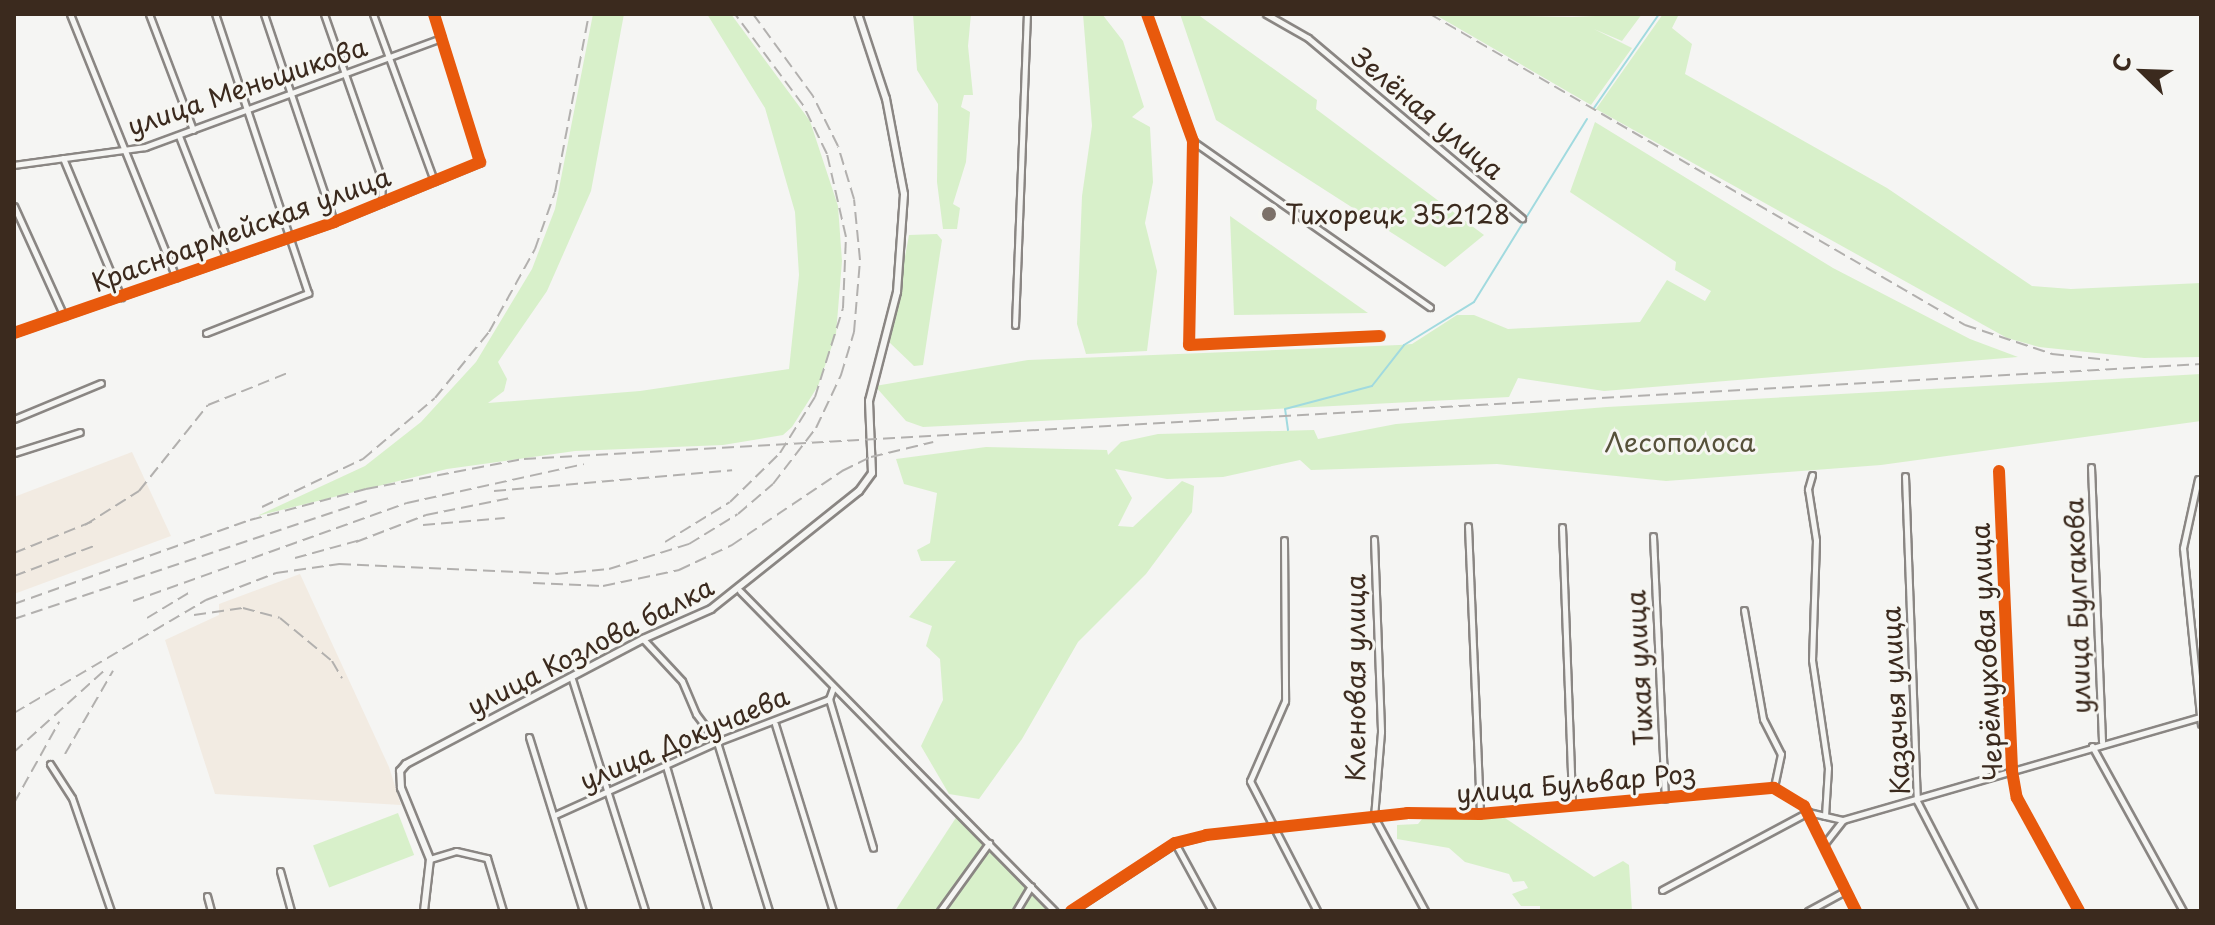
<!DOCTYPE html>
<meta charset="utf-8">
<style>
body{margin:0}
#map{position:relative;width:2215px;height:925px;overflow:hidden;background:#f5f5f3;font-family:"Playpen Sans",sans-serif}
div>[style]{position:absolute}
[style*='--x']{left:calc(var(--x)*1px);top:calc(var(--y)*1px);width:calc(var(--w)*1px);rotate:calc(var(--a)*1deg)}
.built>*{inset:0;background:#f2ebe2}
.green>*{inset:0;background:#d8f0ca;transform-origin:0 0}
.stream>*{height:2px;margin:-1px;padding:0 1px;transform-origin:1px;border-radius:1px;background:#a1dadf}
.roads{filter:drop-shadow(2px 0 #8a8683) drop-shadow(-2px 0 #8a8683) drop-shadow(0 2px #8a8683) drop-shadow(0 -2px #8a8683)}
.minor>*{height:5px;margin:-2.5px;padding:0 2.5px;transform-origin:2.5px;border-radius:2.5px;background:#f5f5f3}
.major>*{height:6px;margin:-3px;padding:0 3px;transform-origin:3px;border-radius:3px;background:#f5f5f3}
.rail>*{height:2px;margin-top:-1px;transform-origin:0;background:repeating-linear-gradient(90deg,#b2b0ae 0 12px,transparent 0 18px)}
.cycleway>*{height:12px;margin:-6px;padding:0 6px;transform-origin:6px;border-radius:6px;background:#e8590c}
.dots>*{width:22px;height:22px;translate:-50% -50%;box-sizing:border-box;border:4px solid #f6f6f2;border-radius:50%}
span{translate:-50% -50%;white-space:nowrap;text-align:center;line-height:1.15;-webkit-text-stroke:6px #f6f6f2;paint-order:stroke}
.street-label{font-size:26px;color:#3b2a1e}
.poi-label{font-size:26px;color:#3b2a1e}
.left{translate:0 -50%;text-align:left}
.park-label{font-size:26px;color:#56513a}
.frame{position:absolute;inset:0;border:16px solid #3b2a1e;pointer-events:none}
.north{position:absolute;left:2103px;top:32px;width:80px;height:80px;-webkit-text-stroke:6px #f6f6f2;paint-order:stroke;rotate:293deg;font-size:22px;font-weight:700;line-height:32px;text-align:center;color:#3b2a1e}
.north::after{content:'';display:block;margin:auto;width:28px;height:36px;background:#3b2a1e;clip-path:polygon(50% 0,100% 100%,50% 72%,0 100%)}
</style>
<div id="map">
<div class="built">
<div style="clip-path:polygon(132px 452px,171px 536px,14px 594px,14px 497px)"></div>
<div style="clip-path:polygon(300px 574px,389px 767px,401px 805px,215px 794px,165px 640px,219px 615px,219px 604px)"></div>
</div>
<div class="green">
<div style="clip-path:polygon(593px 14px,624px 14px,591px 191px,547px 291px,498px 362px,507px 379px,504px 391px,488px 403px,640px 391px,789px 369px,799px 275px,795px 212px,765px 108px,707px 14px,731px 14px,810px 121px,838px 206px,842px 261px,836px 334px,818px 386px,792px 427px,783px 435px,723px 445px,575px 451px,447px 469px,257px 516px,365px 466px,421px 422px,476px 362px,532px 269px,555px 209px)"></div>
<div style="clip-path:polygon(913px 14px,971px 14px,968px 46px,973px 95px,964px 95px,961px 107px,970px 112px,966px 162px,953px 204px,960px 208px,957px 229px,943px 229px,937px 182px,938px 104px,917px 70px)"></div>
<div style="clip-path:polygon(1083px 14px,1102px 14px,1123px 41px,1144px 107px,1132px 117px,1150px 127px,1153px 182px,1145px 223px,1157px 271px,1147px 351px,1086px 354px,1077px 324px,1082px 196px,1092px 126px)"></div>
<div style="clip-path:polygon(1180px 14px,1197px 14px,1317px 100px,1316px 109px,1484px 235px,1445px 267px,1216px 120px)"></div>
<div style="clip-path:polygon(1434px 14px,1572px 17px,1642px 14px,1622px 41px,1594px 29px,1632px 48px,1591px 105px)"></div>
<div style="clip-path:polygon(1663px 14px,1679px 14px,1672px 28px,1692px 44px,1685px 74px,1887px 188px,2032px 286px,2071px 289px,2201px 283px,2201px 357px,2144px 358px,2039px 347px,2007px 338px,1596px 109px)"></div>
<div style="clip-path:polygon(1595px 122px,1833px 268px,1970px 339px,2018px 357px,1604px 391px,1518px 378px,1509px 397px,923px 427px,906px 421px,875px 386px,1028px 360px,1399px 345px,1412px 344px,1457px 315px,1474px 315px,1508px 329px,1640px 322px,1667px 280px,1705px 301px,1711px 291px,1675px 270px,1676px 262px,1570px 192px)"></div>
<div style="clip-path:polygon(1230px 216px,1368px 313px,1234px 315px)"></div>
<div style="clip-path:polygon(937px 234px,942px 240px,923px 365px,914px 366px,889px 342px,909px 235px)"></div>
<div style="clip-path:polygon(2201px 374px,2201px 421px,1881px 465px,1666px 481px,1497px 464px,1311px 470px,1300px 460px,1223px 477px,1167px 479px,1115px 469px,1132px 498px,1118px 526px,1133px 527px,1182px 481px,1194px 486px,1192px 512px,1146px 574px,1078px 642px,1022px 739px,979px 799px,949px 794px,921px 746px,943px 700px,940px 659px,926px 646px,932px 626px,909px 617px,956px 561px,921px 561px,917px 550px,930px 543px,937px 493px,904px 484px,896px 459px,986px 447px,1107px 450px,1108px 455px,1121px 442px,1158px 434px,1314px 430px,1318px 439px,1396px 424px,1607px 407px)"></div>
<div style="left:398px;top:813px;width:45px;height:91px;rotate:69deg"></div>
<div style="clip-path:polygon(959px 813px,1055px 911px,895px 911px)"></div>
<div style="clip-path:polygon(1505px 818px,1594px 877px,1623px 861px,1629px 865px,1632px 911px,1540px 911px,1540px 906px,1521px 906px,1512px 894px,1528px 888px,1524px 881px,1513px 882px,1509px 874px,1465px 862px,1449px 848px,1397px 839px,1397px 825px,1418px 824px,1422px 819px)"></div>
</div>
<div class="stream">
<div style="--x:1594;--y:108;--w:114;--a:-55.3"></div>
<div style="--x:1288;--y:430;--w:21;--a:-98"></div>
<div style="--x:1285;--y:409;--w:90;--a:-14.8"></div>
<div style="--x:1372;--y:386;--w:52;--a:-52"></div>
<div style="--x:1404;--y:345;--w:82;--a:-31.6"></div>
<div style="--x:1474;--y:302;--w:215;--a:-58.3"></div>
</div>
<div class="roads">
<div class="minor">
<div style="--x:70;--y:14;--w:284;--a:68.1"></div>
<div style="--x:149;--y:14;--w:124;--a:69.2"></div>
<div style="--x:264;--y:14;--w:219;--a:71.4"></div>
<div style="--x:324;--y:14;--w:176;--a:70.7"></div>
<div style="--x:382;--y:180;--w:23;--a:92"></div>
<div style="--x:373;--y:14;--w:178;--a:69.9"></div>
<div style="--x:1147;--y:14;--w:135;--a:70.1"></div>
<div style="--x:1193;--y:141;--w:204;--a:91.1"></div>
<div style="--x:1189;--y:345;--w:191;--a:-2.7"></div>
<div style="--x:1266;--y:14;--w:48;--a:29.7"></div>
<div style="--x:1308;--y:38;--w:280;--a:40.1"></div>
<div style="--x:179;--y:136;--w:132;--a:68.7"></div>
<div style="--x:1194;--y:142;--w:288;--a:35"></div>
<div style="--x:63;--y:158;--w:151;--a:67.4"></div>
<div style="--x:14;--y:165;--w:132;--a:-7.8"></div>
<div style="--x:145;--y:147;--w:316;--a:-20.2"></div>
<div style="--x:14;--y:206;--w:121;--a:65.6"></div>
<div style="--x:1015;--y:325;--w:311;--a:-87.8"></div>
<div style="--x:14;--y:333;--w:339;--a:-19.1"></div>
<div style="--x:334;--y:222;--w:158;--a:-22.3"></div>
<div style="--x:480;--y:162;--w:155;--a:-107.3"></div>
<div style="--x:206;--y:333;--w:110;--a:-21.4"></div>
<div style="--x:308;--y:293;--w:294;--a:-108.4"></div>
<div style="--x:14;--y:419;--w:94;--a:-22.5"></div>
<div style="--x:14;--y:453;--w:69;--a:-17.7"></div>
<div style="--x:2091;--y:467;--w:275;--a:87.7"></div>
<div style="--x:1999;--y:471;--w:300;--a:87.5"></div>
<div style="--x:2012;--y:771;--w:27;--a:80"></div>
<div style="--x:2017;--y:798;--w:129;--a:61.2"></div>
<div style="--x:1812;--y:475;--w:15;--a:106"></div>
<div style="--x:1808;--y:489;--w:52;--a:81.1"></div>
<div style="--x:1816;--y:540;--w:120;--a:91.9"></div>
<div style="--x:1812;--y:660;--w:109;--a:81.6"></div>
<div style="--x:1828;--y:768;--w:48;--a:93.6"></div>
<div style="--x:1905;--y:476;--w:325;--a:87.9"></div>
<div style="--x:1917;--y:801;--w:124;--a:62.6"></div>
<div style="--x:2198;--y:479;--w:71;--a:102.3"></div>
<div style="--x:2183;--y:548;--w:177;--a:84.2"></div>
<div style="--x:1468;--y:526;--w:288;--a:87.6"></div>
<div style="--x:1562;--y:527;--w:279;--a:87.9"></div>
<div style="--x:1653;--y:536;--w:263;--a:87.4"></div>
<div style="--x:1374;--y:539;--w:193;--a:87.9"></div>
<div style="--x:1381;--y:732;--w:85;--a:94.7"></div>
<div style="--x:1284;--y:540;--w:161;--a:89.6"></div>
<div style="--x:1285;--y:701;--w:87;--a:113.6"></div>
<div style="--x:1250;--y:781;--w:146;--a:62.7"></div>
<div style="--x:740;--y:591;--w:449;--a:45.5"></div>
<div style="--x:1744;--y:610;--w:111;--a:80.1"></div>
<div style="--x:1763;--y:719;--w:39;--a:63"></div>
<div style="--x:1781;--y:754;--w:35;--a:102"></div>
<div style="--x:643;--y:639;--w:57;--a:47.1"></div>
<div style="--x:682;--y:681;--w:36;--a:67"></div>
<div style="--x:696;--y:714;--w:35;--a:53"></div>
<div style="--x:717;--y:742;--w:177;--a:72.9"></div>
<div style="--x:572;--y:679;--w:243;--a:72.5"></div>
<div style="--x:833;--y:688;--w:12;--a:110"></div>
<div style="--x:829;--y:699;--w:155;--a:73.5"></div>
<div style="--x:775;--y:724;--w:196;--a:72.8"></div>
<div style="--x:529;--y:737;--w:182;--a:72.8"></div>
<div style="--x:2092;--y:746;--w:188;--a:61.1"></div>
<div style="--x:50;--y:764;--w:40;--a:57.1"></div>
<div style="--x:72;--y:798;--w:120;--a:71"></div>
<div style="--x:666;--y:766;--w:151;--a:73.8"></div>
<div style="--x:555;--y:815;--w:178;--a:-24.3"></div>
<div style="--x:717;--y:742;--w:120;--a:-21"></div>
<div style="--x:1374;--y:817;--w:107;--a:61.5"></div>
<div style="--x:1175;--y:843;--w:77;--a:61.4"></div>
<div style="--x:1825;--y:843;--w:29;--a:-52"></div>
<div style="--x:1843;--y:820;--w:373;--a:-16.1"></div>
<div style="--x:430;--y:859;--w:27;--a:-17"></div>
<div style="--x:456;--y:851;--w:32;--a:13"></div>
<div style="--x:487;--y:858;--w:55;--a:73.2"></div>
<div style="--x:280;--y:871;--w:41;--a:74.6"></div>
<div style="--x:1662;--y:890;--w:166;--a:-28.1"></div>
<div style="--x:1808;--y:812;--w:36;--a:13"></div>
<div style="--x:207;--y:896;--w:16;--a:75"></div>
<div style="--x:940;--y:911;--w:84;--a:-54.2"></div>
<div style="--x:1016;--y:911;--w:29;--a:-59"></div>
<div style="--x:1071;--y:911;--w:124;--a:-33.2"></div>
<div style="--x:1175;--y:843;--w:32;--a:-14"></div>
<div style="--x:1206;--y:835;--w:202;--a:-6.2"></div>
<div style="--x:1407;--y:813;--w:73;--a:0.8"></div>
<div style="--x:1480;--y:814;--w:295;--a:-5.1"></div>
<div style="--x:1774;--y:788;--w:35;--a:31"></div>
<div style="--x:1804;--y:806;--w:117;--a:63.7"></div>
<div style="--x:1808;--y:911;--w:42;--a:-28.4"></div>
</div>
<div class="major">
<div style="--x:424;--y:911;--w:52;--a:-83.4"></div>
<div style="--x:430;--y:859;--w:77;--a:-112.2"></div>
<div style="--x:401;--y:788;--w:17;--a:-93"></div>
<div style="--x:400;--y:771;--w:9;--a:-49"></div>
<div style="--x:406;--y:764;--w:268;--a:-27.8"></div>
<div style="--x:643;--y:639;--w:74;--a:-23.8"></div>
<div style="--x:711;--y:609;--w:189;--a:-38.6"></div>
<div style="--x:859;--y:491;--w:22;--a:-54"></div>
<div style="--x:872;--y:473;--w:72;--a:-92.4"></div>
<div style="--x:869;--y:401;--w:113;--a:-75.6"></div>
<div style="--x:897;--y:292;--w:98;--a:-85.9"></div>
<div style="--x:904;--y:194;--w:97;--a:-100.7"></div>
<div style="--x:886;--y:99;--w:89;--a:-108.2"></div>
</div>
</div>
<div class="rail">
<div style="--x:1430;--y:14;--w:619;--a:30.17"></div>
<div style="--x:1965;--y:325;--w:92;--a:18.4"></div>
<div style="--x:2052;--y:354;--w:57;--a:6"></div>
<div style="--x:494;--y:491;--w:239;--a:-5"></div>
<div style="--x:262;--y:507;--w:112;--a:-25.4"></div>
<div style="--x:363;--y:459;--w:94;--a:-40.3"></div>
<div style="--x:435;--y:398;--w:85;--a:-50.7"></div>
<div style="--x:489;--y:332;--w:95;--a:-61"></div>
<div style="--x:535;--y:249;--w:60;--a:-70.7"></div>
<div style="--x:555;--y:192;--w:181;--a:-79.2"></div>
<div style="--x:85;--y:525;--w:64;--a:-32.2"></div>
<div style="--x:139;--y:491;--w:110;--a:-51.3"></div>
<div style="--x:208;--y:405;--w:88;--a:-21.9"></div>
<div style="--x:423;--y:525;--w:82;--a:-4.9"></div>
<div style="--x:356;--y:542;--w:75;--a:-21.1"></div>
<div style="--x:426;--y:515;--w:86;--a:-11.4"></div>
<div style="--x:665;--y:542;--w:76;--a:-31.6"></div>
<div style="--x:730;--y:502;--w:70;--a:-44.4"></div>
<div style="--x:780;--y:453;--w:66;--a:-58"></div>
<div style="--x:815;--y:397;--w:93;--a:-72.5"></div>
<div style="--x:843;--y:308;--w:71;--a:-87.6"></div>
<div style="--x:846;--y:237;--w:85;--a:-102.9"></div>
<div style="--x:827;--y:154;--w:55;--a:-116.1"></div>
<div style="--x:803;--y:105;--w:114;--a:-126.8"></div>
<div style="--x:14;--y:553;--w:88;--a:-21.9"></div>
<div style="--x:295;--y:558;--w:72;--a:-15.4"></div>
<div style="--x:14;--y:576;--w:85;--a:-20.6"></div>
<div style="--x:533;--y:583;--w:70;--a:2.5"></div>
<div style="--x:603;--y:586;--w:78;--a:-11.9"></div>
<div style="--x:679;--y:570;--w:59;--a:-25.3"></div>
<div style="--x:732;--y:545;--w:133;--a:-33.9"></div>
<div style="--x:842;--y:471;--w:32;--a:-26"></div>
<div style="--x:871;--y:457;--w:64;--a:-13.6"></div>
<div style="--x:133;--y:601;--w:291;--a:-19.7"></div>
<div style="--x:407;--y:503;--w:181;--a:-12.4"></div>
<div style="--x:14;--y:604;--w:251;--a:-19.6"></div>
<div style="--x:250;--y:520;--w:120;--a:-15"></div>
<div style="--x:366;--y:489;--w:161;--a:-10.8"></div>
<div style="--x:524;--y:459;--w:1680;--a:-3.24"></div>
<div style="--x:194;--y:615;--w:49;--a:-8.1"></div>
<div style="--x:243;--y:608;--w:38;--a:15"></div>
<div style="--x:280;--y:618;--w:67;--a:39.6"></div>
<div style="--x:332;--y:661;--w:20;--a:60"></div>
<div style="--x:147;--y:618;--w:52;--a:-31"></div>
<div style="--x:14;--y:619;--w:375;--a:-18.5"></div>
<div style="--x:14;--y:713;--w:223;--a:-30.5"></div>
<div style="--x:206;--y:600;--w:75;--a:-21.1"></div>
<div style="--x:276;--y:573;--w:64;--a:-8.1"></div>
<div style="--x:339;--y:564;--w:217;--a:2.6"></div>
<div style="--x:556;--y:574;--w:53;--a:-5.4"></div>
<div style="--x:609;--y:569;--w:84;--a:-17.4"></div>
<div style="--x:689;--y:544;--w:57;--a:-31.5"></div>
<div style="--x:738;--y:514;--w:46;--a:-40.6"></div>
<div style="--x:773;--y:484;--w:71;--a:-52.5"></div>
<div style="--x:816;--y:428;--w:59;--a:-64.7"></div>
<div style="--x:841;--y:375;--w:45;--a:-73.2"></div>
<div style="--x:854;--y:332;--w:72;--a:-85.2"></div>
<div style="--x:860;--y:260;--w:61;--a:-95.6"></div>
<div style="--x:854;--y:199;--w:55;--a:-106.8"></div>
<div style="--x:838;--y:146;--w:56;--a:-116.6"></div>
<div style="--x:813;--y:96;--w:102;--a:-126.2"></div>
<div style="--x:14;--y:752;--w:125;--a:-42.1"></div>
<div style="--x:65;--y:754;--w:96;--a:-60"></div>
<div style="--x:14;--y:803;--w:93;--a:-60.9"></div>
</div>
<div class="cycleway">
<div style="--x:1147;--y:14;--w:135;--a:70.1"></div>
<div style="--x:1193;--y:141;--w:204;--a:91.1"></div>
<div style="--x:1189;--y:345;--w:191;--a:-2.7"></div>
<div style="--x:14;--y:333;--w:339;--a:-19.1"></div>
<div style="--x:334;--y:222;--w:158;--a:-22.3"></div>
<div style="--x:480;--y:162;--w:155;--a:-107.3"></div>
<div style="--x:1999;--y:471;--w:300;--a:87.5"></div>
<div style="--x:2012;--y:771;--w:27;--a:80"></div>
<div style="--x:2017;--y:798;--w:129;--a:61.2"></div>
<div style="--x:1071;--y:911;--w:124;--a:-33.2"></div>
<div style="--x:1175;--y:843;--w:32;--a:-14"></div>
<div style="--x:1206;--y:835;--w:202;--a:-6.2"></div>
<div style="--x:1407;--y:813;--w:73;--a:0.8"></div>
<div style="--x:1480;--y:814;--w:295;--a:-5.1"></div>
<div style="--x:1774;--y:788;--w:35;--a:31"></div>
<div style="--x:1804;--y:806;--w:117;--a:63.7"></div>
</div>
<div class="dots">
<div style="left:1269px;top:214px;background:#7c7169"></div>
</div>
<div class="street-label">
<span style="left:247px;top:86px;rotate:-19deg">улица Меньшикова</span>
<span style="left:1428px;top:113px;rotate:40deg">Зелёная улица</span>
<span style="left:241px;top:229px;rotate:-20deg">Красноармейская улица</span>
<span style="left:2077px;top:606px;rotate:-92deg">улица Булгакова</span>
<span style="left:590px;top:646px;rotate:-27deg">улица Козлова балка</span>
<span style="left:1986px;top:652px;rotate:-93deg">Черёмуховая улица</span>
<span style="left:1639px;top:668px;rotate:-93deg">Тихая улица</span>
<span style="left:1355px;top:678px;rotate:-90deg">Кленовая улица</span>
<span style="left:1895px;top:701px;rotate:-93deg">Казачья улица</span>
<span style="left:684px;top:738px;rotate:-23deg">улица Докучаева</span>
<span style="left:1576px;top:783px;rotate:-5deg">улица Бульвар Роз</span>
</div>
<div class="poi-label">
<span class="left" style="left:1285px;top:214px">Тихорецк 352128</span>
</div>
<div class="park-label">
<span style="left:1680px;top:442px">Лесополоса</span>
</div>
<div class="frame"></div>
<div class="north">С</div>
</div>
